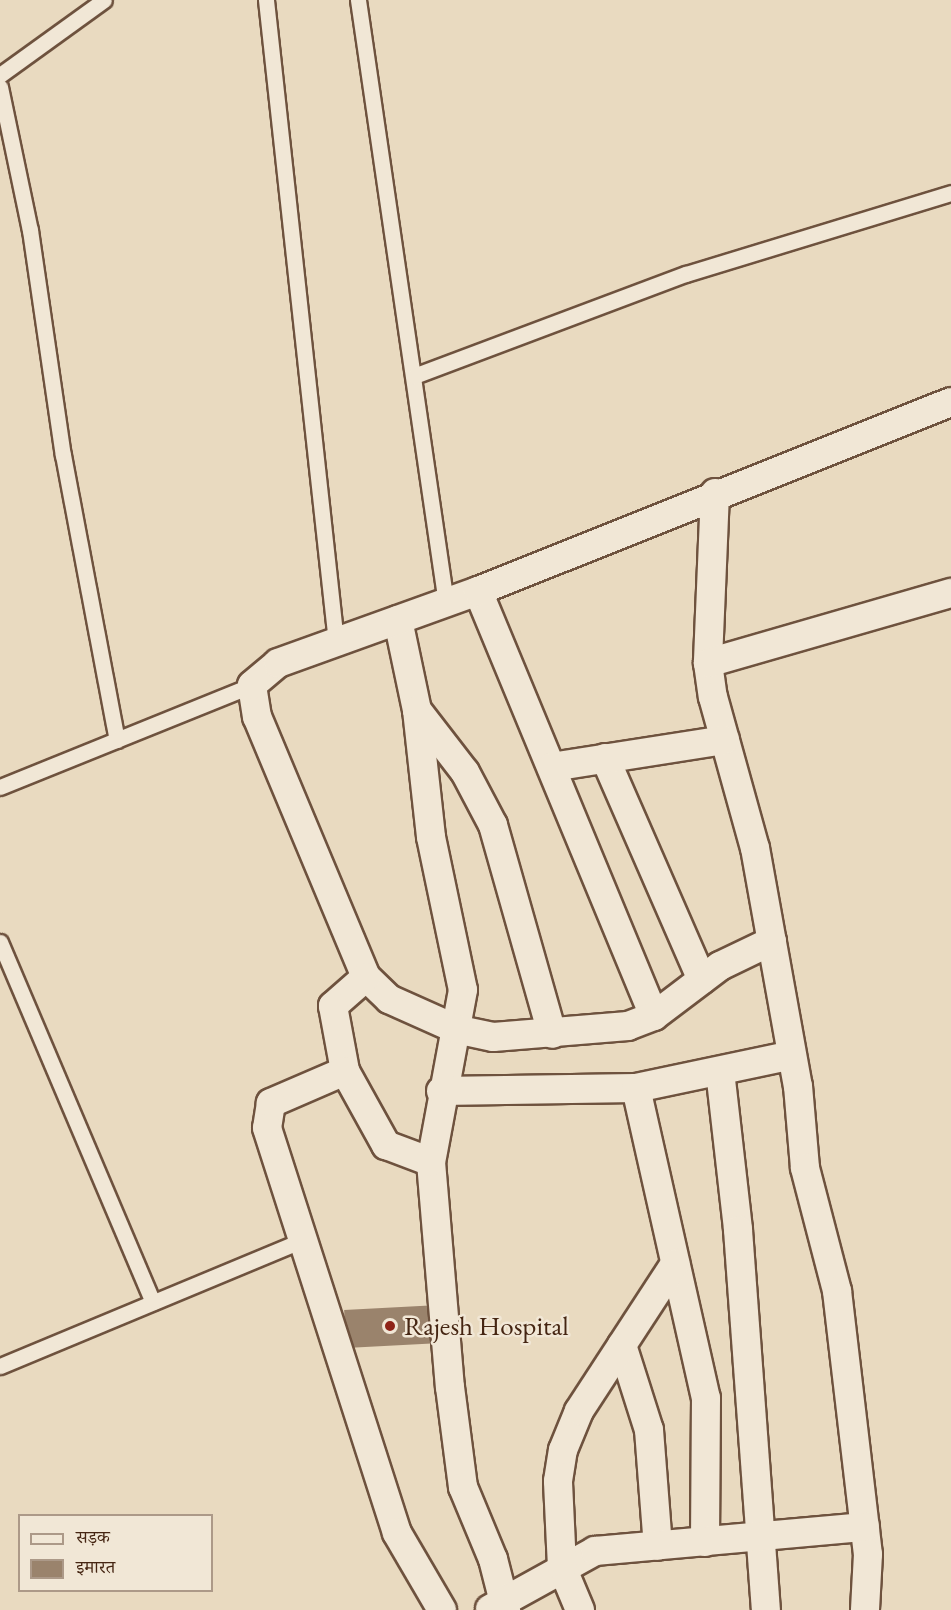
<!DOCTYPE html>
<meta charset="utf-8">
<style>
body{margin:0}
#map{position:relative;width:951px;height:1610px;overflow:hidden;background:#e9dac0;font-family:"EB Garamond","Noto Serif Devanagari",serif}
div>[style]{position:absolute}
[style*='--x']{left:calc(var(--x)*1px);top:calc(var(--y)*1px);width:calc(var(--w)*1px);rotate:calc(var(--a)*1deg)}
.building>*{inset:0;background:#9a836c;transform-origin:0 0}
.roads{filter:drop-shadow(2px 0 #6e523e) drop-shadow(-2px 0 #6e523e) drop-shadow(0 2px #6e523e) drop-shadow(0 -2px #6e523e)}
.lane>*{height:15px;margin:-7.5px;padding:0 7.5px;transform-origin:7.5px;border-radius:7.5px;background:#f1e7d6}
.street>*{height:28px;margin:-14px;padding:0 14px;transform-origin:14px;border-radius:14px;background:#f1e7d6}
.dots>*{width:16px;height:16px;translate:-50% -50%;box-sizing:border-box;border:3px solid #f1e7d6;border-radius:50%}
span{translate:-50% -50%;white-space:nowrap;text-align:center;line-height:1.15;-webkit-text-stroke:5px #f1e7d6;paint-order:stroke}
.poi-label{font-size:27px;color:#452512}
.left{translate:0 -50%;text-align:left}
.legend{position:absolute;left:18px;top:1514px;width:195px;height:78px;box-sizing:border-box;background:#f1e7d6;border:2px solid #ac9988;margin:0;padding:8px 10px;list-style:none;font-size:18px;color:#452512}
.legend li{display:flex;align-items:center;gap:12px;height:30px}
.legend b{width:30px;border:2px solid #ac9988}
</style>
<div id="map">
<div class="building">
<div style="left:439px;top:1305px;width:38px;height:95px;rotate:87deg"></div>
</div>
<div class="roads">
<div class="lane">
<div style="--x:266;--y:0;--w:646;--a:83.78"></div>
<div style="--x:358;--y:0;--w:609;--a:81.7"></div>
<div style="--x:0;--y:75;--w:128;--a:-35.8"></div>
<div style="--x:0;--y:87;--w:146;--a:78.2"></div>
<div style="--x:30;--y:230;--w:227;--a:81.7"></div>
<div style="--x:63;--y:455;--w:290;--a:79.3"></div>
<div style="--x:414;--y:376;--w:290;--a:-20.6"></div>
<div style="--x:686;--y:274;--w:277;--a:-17"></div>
<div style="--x:0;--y:787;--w:272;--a:-22"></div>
<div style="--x:0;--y:942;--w:391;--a:67"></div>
<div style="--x:0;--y:1366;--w:328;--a:-22.6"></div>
</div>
<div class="street">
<div style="--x:715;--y:493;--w:170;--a:92.4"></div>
<div style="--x:708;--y:663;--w:34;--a:82"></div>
<div style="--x:713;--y:697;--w:157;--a:74.5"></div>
<div style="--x:755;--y:848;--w:242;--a:79.8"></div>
<div style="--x:798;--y:1086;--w:82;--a:85.1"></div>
<div style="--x:805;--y:1168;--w:127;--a:75.4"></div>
<div style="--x:837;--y:1291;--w:265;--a:83.3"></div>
<div style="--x:868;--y:1554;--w:56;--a:93.1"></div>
<div style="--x:478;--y:591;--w:460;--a:67.5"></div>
<div style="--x:398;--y:620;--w:92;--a:78.1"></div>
<div style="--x:417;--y:710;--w:128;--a:83.7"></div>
<div style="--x:431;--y:837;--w:156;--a:78.2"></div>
<div style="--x:463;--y:990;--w:175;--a:100.5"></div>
<div style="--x:431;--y:1162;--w:226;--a:85.2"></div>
<div style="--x:450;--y:1387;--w:101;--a:82.6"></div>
<div style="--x:463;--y:1487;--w:78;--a:67.4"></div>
<div style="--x:493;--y:1559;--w:53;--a:75.7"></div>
<div style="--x:708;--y:663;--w:253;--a:-16.1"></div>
<div style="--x:417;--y:710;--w:78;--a:52.3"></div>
<div style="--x:465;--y:772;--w:60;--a:62.2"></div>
<div style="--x:493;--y:825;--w:217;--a:74.2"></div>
<div style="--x:605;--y:758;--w:242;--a:66.4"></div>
<div style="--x:552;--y:767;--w:175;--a:-8.9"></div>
<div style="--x:772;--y:941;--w:58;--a:154.3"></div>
<div style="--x:720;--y:966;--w:83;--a:142.9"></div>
<div style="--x:654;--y:1016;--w:28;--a:159"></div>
<div style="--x:628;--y:1026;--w:135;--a:175.3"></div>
<div style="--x:493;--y:1037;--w:38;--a:-168"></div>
<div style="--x:456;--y:1029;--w:73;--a:-155.9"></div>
<div style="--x:389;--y:999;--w:32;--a:-136"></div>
<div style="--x:366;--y:977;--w:282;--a:-112.7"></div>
<div style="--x:257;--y:717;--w:32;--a:-99"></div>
<div style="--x:252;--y:685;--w:34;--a:-40"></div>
<div style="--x:278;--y:663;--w:213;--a:-19.8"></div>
<div style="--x:478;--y:591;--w:509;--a:-21.78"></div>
<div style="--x:366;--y:977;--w:44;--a:138.7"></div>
<div style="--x:333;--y:1006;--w:66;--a:79.5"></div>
<div style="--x:345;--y:1071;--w:85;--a:61"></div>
<div style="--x:386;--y:1145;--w:48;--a:20.7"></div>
<div style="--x:345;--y:1071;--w:81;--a:156.6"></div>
<div style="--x:271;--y:1103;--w:25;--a:99"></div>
<div style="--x:267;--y:1128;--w:425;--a:72.2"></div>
<div style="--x:397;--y:1533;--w:89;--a:59.7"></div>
<div style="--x:720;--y:1071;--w:160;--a:83.5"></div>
<div style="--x:738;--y:1230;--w:381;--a:85.8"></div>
<div style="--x:636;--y:1088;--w:318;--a:77.3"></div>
<div style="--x:706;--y:1398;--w:144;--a:90.4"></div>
<div style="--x:441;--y:1091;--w:195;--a:-0.9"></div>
<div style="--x:636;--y:1088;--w:159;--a:-11.9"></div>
<div style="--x:622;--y:1345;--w:89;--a:72.4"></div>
<div style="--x:649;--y:1430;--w:116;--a:85.6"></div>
<div style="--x:490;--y:1609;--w:120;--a:-28.9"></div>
<div style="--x:595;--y:1551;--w:271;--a:-5.1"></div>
<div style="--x:580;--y:1610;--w:47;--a:-112.7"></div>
<div style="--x:562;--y:1567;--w:86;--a:-92.7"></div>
<div style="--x:558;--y:1481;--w:31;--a:-81"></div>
<div style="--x:563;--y:1450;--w:42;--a:-67.7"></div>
<div style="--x:579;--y:1411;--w:176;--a:-56.9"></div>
</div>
</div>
<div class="dots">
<div style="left:390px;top:1326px;background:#8f2418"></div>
</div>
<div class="poi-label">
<span class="left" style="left:404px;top:1326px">Rajesh Hospital</span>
</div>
<ul class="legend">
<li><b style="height:8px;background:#f1e7d6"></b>सड़क</li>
<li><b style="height:16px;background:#9a836c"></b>इमारत</li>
</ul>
</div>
